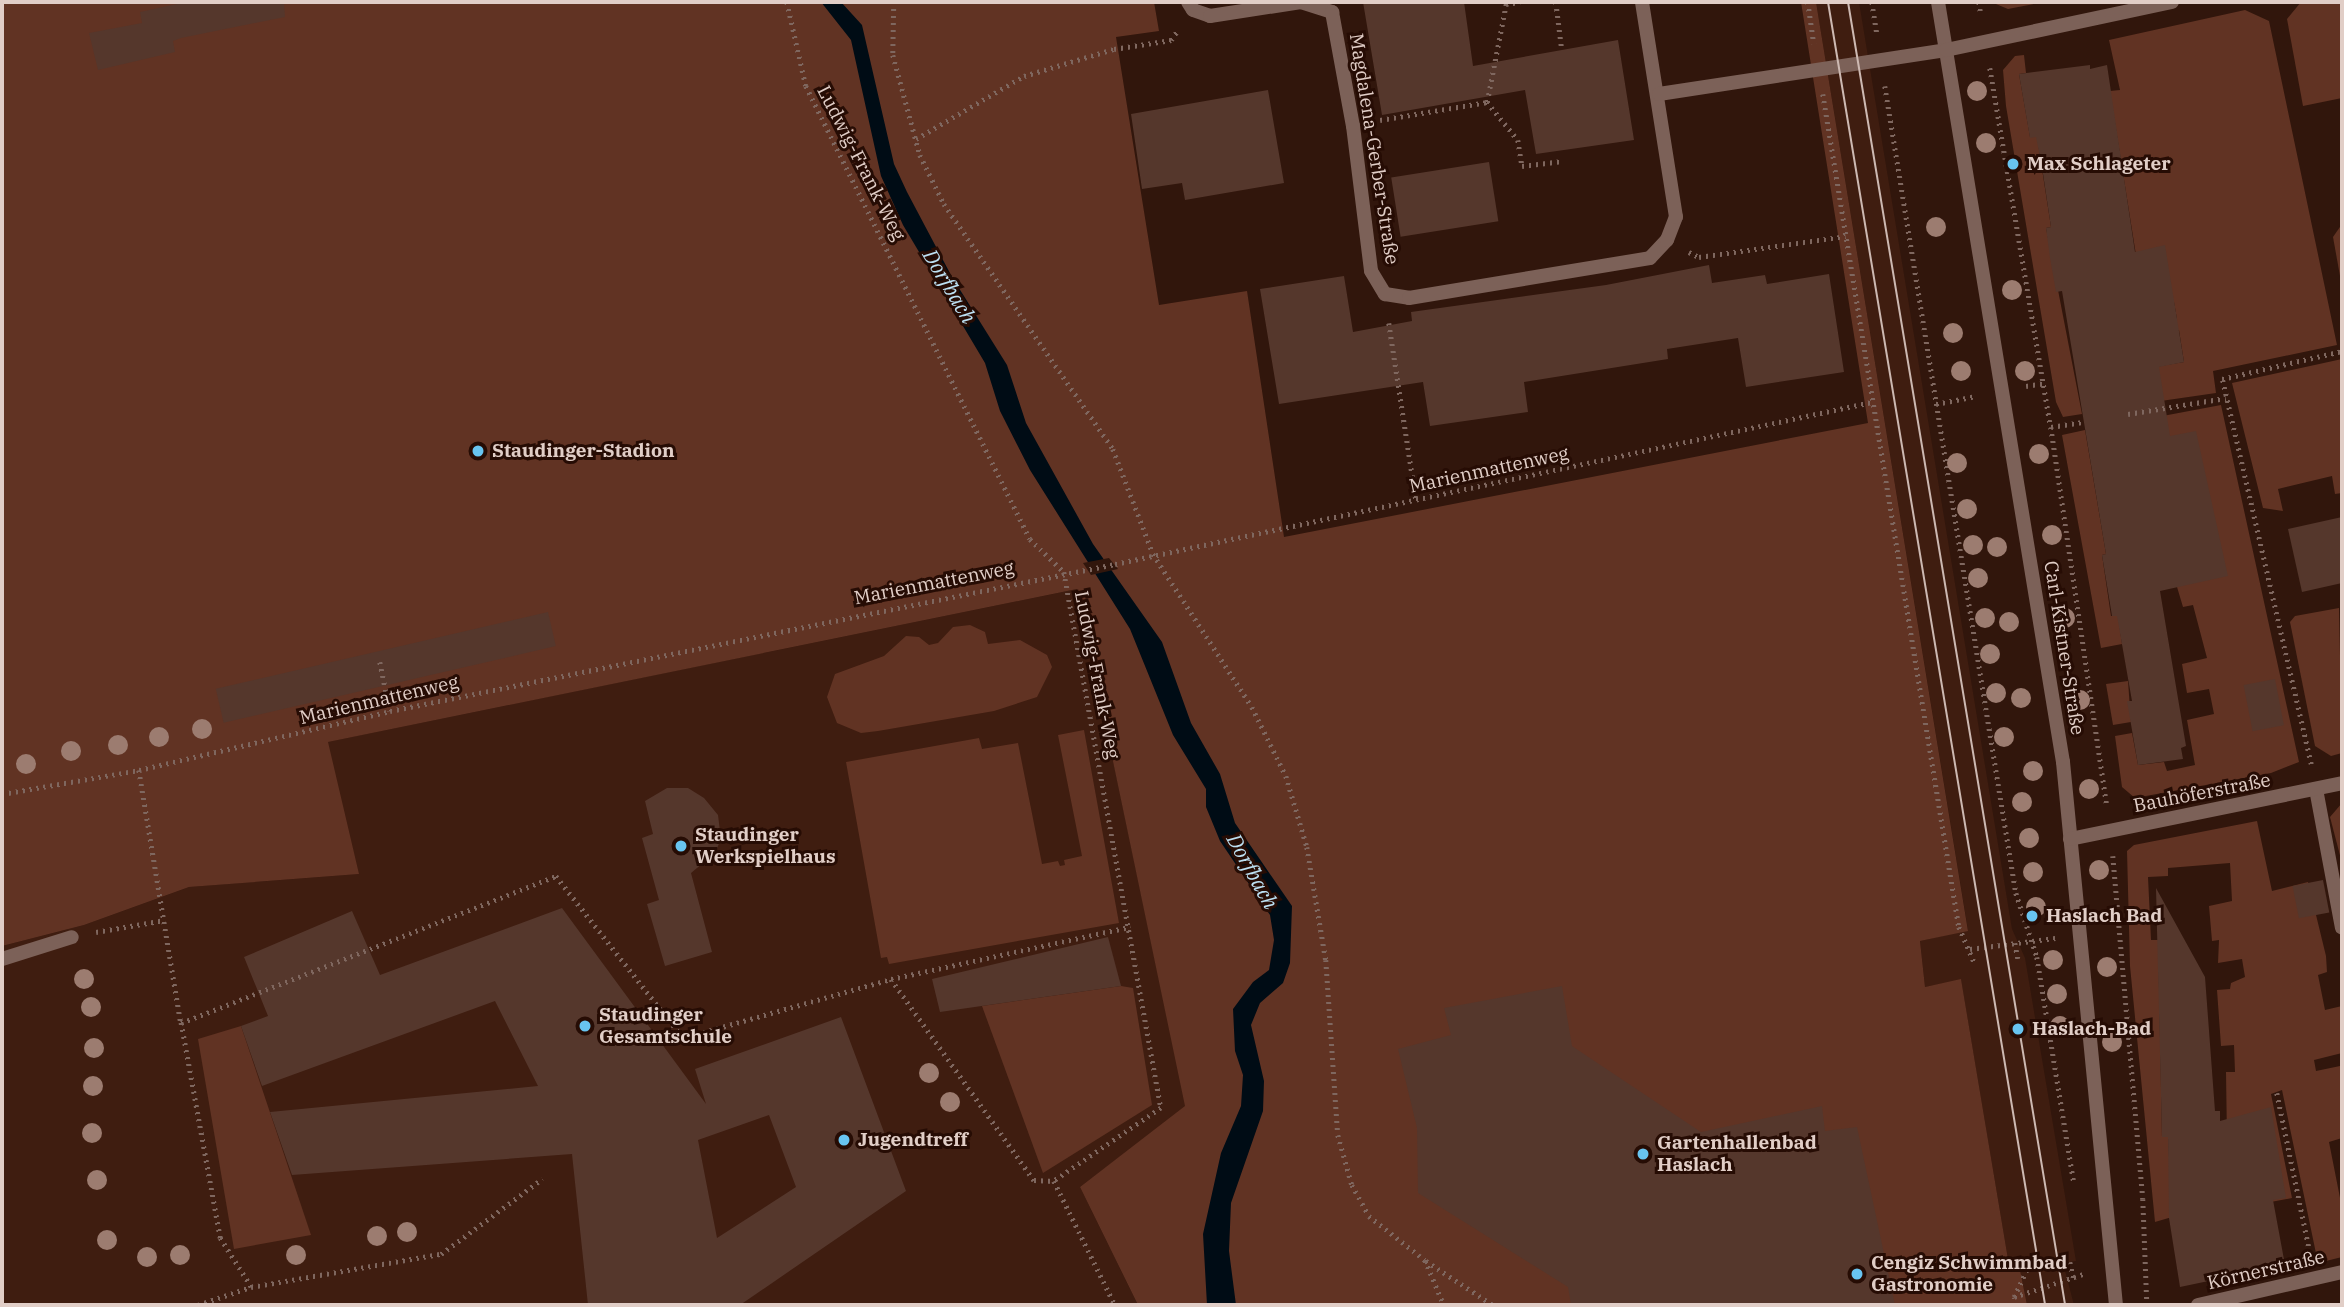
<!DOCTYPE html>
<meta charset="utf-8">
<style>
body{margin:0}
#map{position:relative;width:2344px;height:1307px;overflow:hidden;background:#31160c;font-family:"IBM Plex Serif",serif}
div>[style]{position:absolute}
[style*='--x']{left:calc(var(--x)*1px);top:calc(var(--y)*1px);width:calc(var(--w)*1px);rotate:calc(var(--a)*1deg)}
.built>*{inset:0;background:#3f1d10}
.green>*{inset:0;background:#613323}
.water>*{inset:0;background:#000c15}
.pier>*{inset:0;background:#31160c}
.building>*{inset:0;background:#55372c;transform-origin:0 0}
.path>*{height:4.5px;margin-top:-2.25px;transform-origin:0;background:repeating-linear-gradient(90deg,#7f675f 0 2px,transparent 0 7px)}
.service>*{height:14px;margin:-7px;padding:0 7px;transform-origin:7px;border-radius:7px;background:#7c6158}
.minor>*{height:14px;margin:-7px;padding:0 7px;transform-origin:7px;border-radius:7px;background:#7c6158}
.tram>*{height:2px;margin:-1px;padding:0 1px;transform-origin:1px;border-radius:1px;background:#cdb9b2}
.trees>*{width:20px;height:20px;margin:-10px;border-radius:50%;background:#9c7c70}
.dots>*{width:19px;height:19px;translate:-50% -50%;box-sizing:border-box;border:4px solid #260c04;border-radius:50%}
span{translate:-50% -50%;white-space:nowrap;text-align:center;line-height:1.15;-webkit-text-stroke:6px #260c04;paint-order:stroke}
.street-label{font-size:19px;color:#e1cec7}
.poi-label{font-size:19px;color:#e1cec7;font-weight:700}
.left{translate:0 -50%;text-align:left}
.water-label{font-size:21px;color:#bde1f4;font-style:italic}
.frame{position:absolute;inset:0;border:4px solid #e1cec7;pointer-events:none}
</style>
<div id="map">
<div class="built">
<div style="clip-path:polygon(1816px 2px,1859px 2px,2012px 929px,2025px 958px,2076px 1261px,2063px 1263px,2074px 1305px,2027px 1305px,2020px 1270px,2010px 1271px,1961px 980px,1925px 987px,1920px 941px,1968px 930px)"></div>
<div style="clip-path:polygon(1077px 589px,1186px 1107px,1080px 1187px,1138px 1305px,2px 1305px,2px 946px,84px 925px,189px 887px,358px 874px,327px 742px)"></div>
</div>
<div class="green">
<div style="clip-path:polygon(2px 2px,1154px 2px,1159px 31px,1116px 37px,1159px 305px,1247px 291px,1284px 537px,1868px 423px,1801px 2px,1816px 2px,1968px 931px,1920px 941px,1925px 987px,1961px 979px,2010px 1271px,2020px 1270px,2027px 1305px,1138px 1305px,1080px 1187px,1185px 1106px,1077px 589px,328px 742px,359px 874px,189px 887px,84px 925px,2px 946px)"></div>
<div style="clip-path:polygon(1991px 2px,2044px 2px,2008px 9px)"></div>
<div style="clip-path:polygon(2301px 2px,2342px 2px,2342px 98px,2303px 106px,2287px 19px)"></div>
<div style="clip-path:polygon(2245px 10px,2269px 21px,2337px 345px,2213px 371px,2216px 393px,2147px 403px,2155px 367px,2184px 362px,2179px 330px,2149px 335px,2177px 319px,2174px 302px,2136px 255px,2110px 91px,2120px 90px,2109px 40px)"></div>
<div style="clip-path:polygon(2024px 55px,2026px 73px,2019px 74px,2030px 137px,2037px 137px,2051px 227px,2046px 228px,2082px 414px,2063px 417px,2056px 402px,2006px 106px,2003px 70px,2015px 56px)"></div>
<div style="clip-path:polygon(2342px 224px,2342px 287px,2333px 237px)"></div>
<div style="clip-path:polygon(2342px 359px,2342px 493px,2335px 494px,2332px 476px,2278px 489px,2283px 511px,2263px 508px,2232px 383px)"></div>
<div style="clip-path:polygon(2221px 405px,2299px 762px,2271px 773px,2135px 798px,2122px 787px,2115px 736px,2132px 733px,2138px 765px,2164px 762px,2167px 771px,2195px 765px,2187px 720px,2214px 714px,2209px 689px,2187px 693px,2182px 664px,2207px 658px,2193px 605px,2183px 607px,2177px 587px,2152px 418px)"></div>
<div style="clip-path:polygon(2085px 430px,2106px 554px,2102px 555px,2111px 616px,2118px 616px,2122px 644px,2101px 648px,2062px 435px)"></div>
<div style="clip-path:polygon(2339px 608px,2342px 753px,2331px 756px,2315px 746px,2290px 622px,2295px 616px)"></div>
<div style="clip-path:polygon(970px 625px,985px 632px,988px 644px,1020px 640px,1047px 655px,1052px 667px,1037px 697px,994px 711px,878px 731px,861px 733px,837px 723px,827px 697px,835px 674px,884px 656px,906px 636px,919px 637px,929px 645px,938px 643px,953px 627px)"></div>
<div style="clip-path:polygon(2128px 681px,2131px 722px,2113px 725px,2106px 684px)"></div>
<div style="clip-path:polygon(1084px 730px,1119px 923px,889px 964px,887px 957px,881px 958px,846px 762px,979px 738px,982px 749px,1018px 743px,1042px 864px,1058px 861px,1060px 866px,1065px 865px,1064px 860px,1082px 856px,1058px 735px)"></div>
<div style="clip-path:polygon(2342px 803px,2342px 863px,2330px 817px)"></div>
<div style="clip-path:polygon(2257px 821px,2272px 891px,2308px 882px,2326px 956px,2327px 972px,2318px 975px,2325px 1010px,2342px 1006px,2342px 1053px,2314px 1060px,2316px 1071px,2340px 1066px,2342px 1074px,2342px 1138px,2329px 1142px,2342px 1208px,2342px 1257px,2318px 1263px,2282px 1090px,2271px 1094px,2292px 1198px,2228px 1210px,2226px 1072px,2235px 1072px,2234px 1045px,2221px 1046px,2217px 990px,2230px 989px,2231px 983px,2245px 977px,2242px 959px,2218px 963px,2219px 940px,2212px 941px,2209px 906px,2232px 901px,2230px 863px,2168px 868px,2168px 876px,2148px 877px,2151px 940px,2158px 940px,2162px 1137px,2168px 1137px,2172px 1217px,2155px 1222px,2130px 966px,2127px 851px,2134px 845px)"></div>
<div style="clip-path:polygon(1121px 986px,1133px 988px,1152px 1105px,1043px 1173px,982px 1006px)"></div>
<div style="clip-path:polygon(241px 1026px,311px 1235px,234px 1249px,198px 1039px)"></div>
</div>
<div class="water">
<div style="clip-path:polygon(821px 2px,841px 2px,862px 25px,894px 164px,907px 192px,952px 277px,1007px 365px,1026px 423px,1093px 544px,1162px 642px,1191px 723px,1220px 774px,1235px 823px,1292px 906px,1290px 963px,1283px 983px,1260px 1003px,1251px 1025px,1264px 1081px,1263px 1111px,1231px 1203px,1229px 1251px,1236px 1305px,1207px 1305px,1203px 1234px,1221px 1153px,1241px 1106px,1243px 1075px,1235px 1051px,1233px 1009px,1253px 982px,1269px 970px,1274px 940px,1270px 915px,1220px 841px,1206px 807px,1206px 789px,1173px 735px,1130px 629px,1030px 470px,1000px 411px,985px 363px,903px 225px,881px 176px,851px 40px)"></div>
</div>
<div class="pier">
<div style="clip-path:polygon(1109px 558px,1118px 569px,1091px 575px,1083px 563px)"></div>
</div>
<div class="building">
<div style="clip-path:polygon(186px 2px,284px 2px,285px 17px,181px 38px,173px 41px,175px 52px,98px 70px,89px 33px,142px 23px,140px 12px)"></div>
<div style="clip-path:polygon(1363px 2px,1464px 2px,1473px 66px,1618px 40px,1634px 140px,1536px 154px,1525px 90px,1382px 115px)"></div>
<div style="clip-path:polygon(2090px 65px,2090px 69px,2107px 65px,2135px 252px,2165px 245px,2184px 362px,2159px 367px,2170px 436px,2196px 431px,2228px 576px,2160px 591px,2186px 746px,2181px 748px,2183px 759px,2138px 765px,2127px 701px,2132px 701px,2117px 616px,2112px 616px,2102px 555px,2106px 554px,2062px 291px,2056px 292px,2050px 258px,2046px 228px,2051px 227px,2042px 167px,2036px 137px,2030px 138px,2019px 74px)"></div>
<div style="clip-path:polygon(1268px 90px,1284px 183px,1185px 200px,1182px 183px,1142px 189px,1131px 114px)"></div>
<div style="left:1489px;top:162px;width:60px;height:99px;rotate:81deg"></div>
<div style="clip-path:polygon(1709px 265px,1712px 283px,1765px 275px,1767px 284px,1829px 274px,1844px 372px,1746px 387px,1738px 338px,1667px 349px,1668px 359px,1524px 382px,1528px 412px,1430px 426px,1423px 382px,1279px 404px,1260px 289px,1344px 276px,1353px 332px,1412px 321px,1411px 312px,1606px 285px)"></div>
<div style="clip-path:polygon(2342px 517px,2342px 583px,2302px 592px,2288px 529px)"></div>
<div style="left:548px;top:612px;width:35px;height:341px;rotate:77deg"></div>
<div style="left:2275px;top:679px;width:47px;height:32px;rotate:79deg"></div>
<div style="clip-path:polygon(667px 788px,688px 788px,704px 798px,718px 815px,721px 839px,715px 853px,691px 873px,712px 952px,665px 966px,647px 904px,659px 900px,642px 838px,653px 834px,645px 801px)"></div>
<div style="left:2323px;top:880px;width:33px;height:31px;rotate:79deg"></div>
<div style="clip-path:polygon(2156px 888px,2205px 977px,2215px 1111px,2220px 1111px,2220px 1121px,2271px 1107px,2286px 1198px,2273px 1200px,2285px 1265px,2180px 1287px,2169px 1218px,2168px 1137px,2162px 1137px)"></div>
<div style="clip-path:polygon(evenodd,562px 908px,706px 1104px,695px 1069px,841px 1017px,906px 1191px,740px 1305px,588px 1305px,572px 1154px,292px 1175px,270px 1112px,538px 1086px,495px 1001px,262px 1086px,241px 1026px,268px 1016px,244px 957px,352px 911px,380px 975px,562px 908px,769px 1115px,796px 1187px,717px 1238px,698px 1140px,769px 1115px)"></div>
<div style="clip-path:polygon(1108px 937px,1121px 986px,940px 1012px,932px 979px)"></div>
<div style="clip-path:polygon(1562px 986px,1572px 1046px,1701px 1132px,1822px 1106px,1825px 1131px,1857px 1127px,1895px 1305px,1571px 1305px,1568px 1287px,1418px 1193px,1417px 1128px,1398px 1049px,1451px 1035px,1444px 1008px)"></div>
</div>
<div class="path">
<div style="--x:787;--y:2;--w:86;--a:77.3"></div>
<div style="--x:806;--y:86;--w:505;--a:63.69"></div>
<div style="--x:1030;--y:539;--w:47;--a:44.1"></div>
<div style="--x:1064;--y:572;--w:545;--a:79.74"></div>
<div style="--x:1161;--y:1108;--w:130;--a:145.7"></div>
<div style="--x:894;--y:2;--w:53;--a:91.1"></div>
<div style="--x:893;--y:55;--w:104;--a:74.9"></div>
<div style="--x:920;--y:155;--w:55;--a:63.9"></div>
<div style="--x:944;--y:204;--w:298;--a:55.4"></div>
<div style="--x:1113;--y:449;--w:112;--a:69.1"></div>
<div style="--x:1153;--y:554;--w:182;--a:57.1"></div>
<div style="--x:1252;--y:707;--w:77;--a:63.8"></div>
<div style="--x:1286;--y:776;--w:74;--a:73.5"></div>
<div style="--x:1307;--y:847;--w:115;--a:80.5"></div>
<div style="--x:1326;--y:960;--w:175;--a:86.1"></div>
<div style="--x:1338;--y:1135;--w:52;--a:74.4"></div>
<div style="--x:1352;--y:1185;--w:35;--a:61"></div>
<div style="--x:1369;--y:1216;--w:71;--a:38.2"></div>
<div style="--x:1425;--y:1260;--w:49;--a:67.1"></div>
<div style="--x:1556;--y:2;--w:48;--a:82.9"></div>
<div style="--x:1808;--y:2;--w:42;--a:81.9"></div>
<div style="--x:1872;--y:2;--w:33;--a:81"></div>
<div style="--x:1979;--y:2;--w:12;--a:81"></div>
<div style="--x:1990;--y:68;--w:364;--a:80.4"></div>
<div style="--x:2051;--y:427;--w:383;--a:81.6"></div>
<div style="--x:1885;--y:86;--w:818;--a:80.78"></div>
<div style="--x:2016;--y:893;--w:67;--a:71.8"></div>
<div style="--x:2037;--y:957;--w:229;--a:80.7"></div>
<div style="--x:1823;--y:94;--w:844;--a:80.73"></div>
<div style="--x:1959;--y:927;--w:40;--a:66.6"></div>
<div style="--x:1487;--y:102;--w:49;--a:50.8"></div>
<div style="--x:1518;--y:140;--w:26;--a:81"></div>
<div style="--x:1522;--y:166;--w:39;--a:-7"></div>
<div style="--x:1380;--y:120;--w:109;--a:-9.5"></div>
<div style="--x:1487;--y:102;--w:100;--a:-79"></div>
<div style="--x:1506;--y:4;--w:14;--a:-8"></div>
<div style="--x:916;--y:139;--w:125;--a:-30.3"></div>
<div style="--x:1024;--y:76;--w:94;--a:-16.7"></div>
<div style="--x:1114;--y:49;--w:58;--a:-9"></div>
<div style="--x:1171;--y:40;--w:11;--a:-56"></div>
<div style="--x:1689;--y:252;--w:11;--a:27"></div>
<div style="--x:1699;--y:257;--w:148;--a:-8.1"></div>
<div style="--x:1389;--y:323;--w:179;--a:81.3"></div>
<div style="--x:2026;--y:386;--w:18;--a:-9"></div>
<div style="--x:1936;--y:404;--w:41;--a:-11.3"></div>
<div style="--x:2128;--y:414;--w:99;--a:-9.3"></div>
<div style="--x:2051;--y:427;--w:32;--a:-9"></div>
<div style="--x:380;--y:662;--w:50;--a:78.5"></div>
<div style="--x:2311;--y:764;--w:395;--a:-103"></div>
<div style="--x:2222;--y:379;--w:123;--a:-13.1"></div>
<div style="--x:139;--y:770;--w:256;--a:80.6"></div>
<div style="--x:2;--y:794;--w:139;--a:-9.9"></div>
<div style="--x:139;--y:770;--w:258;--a:-13.2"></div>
<div style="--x:390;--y:711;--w:740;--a:-11.46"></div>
<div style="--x:1115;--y:564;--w:774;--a:-12.08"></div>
<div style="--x:2113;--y:856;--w:344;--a:85"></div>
<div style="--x:2143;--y:1199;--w:106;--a:87.8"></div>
<div style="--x:96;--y:932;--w:70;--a:-9.9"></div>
<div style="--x:2015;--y:943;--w:16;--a:79"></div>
<div style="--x:1970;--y:949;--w:86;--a:-7.4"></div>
<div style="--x:891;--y:979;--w:247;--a:54.6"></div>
<div style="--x:1034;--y:1180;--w:20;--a:3"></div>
<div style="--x:2277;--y:1093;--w:163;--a:78.3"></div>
<div style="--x:1054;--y:1181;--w:138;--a:63.8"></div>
<div style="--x:1426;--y:1261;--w:80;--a:33.3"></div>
<div style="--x:2070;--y:1262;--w:17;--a:77"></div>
<div style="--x:251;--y:1287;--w:58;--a:-122.3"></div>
<div style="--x:220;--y:1238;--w:219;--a:-100.3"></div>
<div style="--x:181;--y:1023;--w:403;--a:-21.4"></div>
<div style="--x:556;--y:876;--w:206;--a:51.9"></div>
<div style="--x:683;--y:1038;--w:216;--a:-15.8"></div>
<div style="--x:891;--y:979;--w:245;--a:-12.3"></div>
<div style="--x:2014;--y:1297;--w:76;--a:-18.4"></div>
<div style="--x:198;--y:1305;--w:56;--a:-18.8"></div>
<div style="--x:251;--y:1287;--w:193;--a:-9.9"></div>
<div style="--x:441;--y:1254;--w:126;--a:-36.6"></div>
<div style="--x:2016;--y:1305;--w:8;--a:-104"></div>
<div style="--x:2014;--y:1297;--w:31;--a:-65"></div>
</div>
<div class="service">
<div style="--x:2316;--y:789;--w:141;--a:79.4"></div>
<div style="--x:2;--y:959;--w:73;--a:-17.4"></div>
</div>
<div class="minor">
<div style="--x:1188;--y:2;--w:9;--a:58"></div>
<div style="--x:1193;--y:10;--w:18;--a:19"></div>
<div style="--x:1210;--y:16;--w:92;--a:-8.7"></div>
<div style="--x:1301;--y:2;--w:33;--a:18"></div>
<div style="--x:1332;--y:12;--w:116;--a:79.6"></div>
<div style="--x:1353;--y:126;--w:146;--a:82.9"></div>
<div style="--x:1371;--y:271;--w:27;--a:59"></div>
<div style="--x:1385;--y:294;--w:24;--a:9"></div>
<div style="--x:1409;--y:298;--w:244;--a:-9.4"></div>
<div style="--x:1650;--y:258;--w:25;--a:-47"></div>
<div style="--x:1667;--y:240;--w:25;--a:-69"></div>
<div style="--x:1676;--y:217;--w:218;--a:-99"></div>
<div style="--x:1938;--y:2;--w:770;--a:80.66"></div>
<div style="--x:2063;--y:762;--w:546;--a:84.43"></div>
<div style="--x:1659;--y:94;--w:290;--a:-8.7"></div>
<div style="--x:1946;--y:50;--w:231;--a:-12"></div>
<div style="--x:2070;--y:839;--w:278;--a:-11.6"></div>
<div style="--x:2198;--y:1305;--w:148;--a:-12.9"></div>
</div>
<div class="tram">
<div style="--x:1828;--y:2;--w:1321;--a:80.54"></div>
<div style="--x:1848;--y:2;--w:1321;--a:80.54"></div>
</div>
<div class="trees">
<div style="left:1977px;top:91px"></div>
<div style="left:1986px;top:143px"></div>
<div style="left:1936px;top:227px"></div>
<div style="left:2012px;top:290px"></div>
<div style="left:1953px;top:333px"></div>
<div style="left:1961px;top:371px"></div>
<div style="left:2025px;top:371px"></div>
<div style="left:2039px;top:454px"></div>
<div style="left:1957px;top:463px"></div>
<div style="left:1967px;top:509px"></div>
<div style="left:2052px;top:535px"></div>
<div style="left:1973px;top:545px"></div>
<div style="left:1997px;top:547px"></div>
<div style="left:1978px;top:578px"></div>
<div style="left:1985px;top:618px"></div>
<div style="left:2065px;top:618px"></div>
<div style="left:2009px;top:622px"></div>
<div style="left:1990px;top:654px"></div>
<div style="left:1996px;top:693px"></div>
<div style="left:2021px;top:698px"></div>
<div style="left:2080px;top:700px"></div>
<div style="left:202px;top:729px"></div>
<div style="left:159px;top:737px"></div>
<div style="left:2004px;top:737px"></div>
<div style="left:118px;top:745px"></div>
<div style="left:71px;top:751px"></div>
<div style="left:26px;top:764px"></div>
<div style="left:2033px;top:771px"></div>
<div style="left:2089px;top:789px"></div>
<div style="left:2022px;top:802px"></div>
<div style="left:2029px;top:838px"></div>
<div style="left:2099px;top:870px"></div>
<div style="left:2033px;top:872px"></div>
<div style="left:2036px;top:907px"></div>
<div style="left:2053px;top:960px"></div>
<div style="left:2107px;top:967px"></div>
<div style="left:84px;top:979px"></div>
<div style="left:2057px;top:994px"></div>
<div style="left:91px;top:1007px"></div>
<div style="left:2060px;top:1026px"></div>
<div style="left:2112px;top:1042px"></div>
<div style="left:94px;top:1048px"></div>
<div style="left:929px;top:1073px"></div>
<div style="left:93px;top:1086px"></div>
<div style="left:950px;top:1102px"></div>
<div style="left:92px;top:1133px"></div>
<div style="left:97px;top:1180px"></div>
<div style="left:407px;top:1232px"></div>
<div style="left:377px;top:1236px"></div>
<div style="left:107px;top:1240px"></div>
<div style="left:180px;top:1255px"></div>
<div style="left:296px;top:1255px"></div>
<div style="left:147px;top:1257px"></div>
</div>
<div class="dots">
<div style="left:2013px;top:164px;background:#68c4f0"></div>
<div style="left:478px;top:451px;background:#68c4f0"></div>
<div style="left:681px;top:846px;background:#68c4f0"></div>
<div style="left:2032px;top:916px;background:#68c4f0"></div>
<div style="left:585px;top:1026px;background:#68c4f0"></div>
<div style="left:2018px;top:1029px;background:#68c4f0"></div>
<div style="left:844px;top:1140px;background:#68c4f0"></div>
<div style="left:1643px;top:1154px;background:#68c4f0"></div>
<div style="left:1857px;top:1274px;background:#68c4f0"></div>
</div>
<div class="street-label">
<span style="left:1374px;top:149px;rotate:81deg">Magdalena-Gerber-Straße</span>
<span style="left:861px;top:163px;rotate:63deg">Ludwig-Frank-Weg</span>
<span style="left:1489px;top:470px;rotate:-12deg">Marienmattenweg</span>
<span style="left:934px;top:583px;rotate:-11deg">Marienmattenweg</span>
<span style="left:2064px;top:648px;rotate:81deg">Carl-Kistner-Straße</span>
<span style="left:1097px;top:675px;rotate:79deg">Ludwig-Frank-Weg</span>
<span style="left:379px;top:700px;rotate:-13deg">Marienmattenweg</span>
<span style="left:2202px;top:793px;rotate:-11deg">Bauhöferstraße</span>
<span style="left:2266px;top:1270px;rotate:-13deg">Körnerstraße</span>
</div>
<div class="poi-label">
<span class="left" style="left:2027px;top:164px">Max Schlageter</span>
<span class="left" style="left:492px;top:451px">Staudinger-Stadion</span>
<span class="left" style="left:695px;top:846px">Staudinger<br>Werkspielhaus</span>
<span class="left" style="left:2046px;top:916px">Haslach Bad</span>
<span class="left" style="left:599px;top:1026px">Staudinger<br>Gesamtschule</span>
<span class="left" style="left:2032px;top:1029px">Haslach-Bad</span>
<span class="left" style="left:858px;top:1140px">Jugendtreff</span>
<span class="left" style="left:1657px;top:1154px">Gartenhallenbad<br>Haslach</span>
<span class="left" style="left:1871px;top:1274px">Cengiz Schwimmbad<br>Gastronomie</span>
</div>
<div class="water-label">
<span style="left:950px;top:286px;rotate:59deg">Dorfbach</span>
<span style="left:1253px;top:871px;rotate:61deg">Dorfbach</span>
</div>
<div class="frame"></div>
</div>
